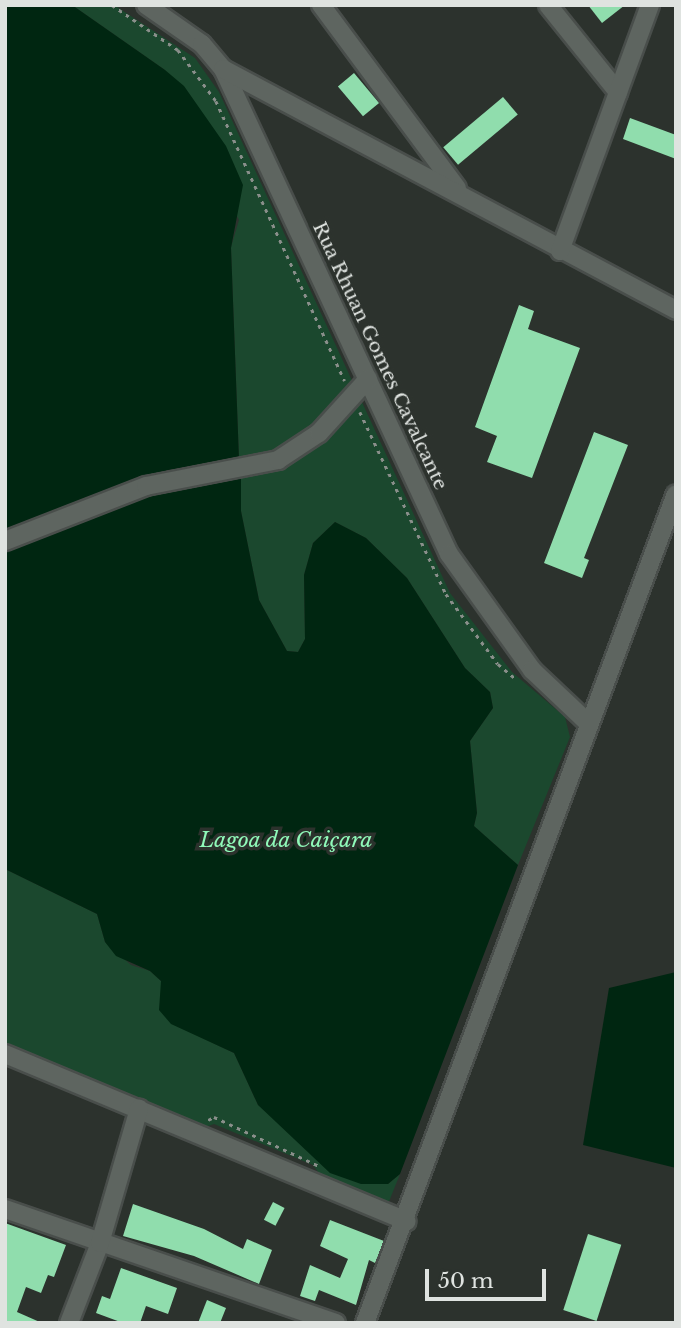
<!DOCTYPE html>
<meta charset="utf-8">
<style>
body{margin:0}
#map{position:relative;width:681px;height:1328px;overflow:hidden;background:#2c322d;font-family:"Libre Baskerville",serif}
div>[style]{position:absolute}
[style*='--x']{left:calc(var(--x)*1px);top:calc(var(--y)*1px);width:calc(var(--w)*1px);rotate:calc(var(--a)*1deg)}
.green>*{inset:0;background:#1b482e}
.water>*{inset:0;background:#002611}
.building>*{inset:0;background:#90ddad;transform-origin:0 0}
.path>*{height:2.5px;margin-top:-1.25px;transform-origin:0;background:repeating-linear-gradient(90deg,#8a8f8b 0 3.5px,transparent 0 8.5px)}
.roads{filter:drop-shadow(2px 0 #494e4b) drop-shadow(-2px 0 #494e4b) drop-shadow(0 2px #494e4b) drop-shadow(0 -2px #494e4b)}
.street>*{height:18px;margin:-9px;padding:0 9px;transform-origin:9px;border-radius:9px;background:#5e6560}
span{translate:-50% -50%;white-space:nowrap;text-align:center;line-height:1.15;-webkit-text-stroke:7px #2c322d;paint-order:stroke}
.street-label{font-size:19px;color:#dfe3e0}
.water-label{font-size:21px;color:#90f9b9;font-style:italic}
.frame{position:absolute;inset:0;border:7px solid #dfe3e0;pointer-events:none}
.scale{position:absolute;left:425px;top:1269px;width:121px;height:32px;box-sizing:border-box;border:4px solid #dfe3e0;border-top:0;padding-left:9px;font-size:21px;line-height:24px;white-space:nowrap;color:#dfe3e0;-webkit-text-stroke:5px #2c322d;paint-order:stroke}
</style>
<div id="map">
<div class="green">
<div style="clip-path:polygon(72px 5px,114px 5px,195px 58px,219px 92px,450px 593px,512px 672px,565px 717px,570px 737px,518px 865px,474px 826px,477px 813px,470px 741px,493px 708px,490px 692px,465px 668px,407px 578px,366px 538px,335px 522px,313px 543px,304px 575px,305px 639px,298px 652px,287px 651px,259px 600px,241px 511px,231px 247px,239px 220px,165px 70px)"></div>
<div style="clip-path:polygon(5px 869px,97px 914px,105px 942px,131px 965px,150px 971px,161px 981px,171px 1023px,234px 1053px,258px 1105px,388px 1184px,400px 1174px,388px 1204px,324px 1180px,313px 1165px,214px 1124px,197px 1130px,5px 1050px)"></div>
</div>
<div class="water">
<div style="clip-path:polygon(5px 5px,72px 5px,165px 70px,184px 86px,226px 146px,243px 185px,231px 248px,239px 459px,168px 470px,5px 529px)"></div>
<div style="clip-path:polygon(241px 473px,241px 511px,259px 600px,287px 651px,298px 652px,305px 639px,304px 575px,313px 543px,335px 522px,366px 538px,407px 578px,465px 668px,490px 692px,493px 708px,470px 741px,477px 813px,474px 826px,518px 865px,400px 1174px,388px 1184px,361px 1184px,330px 1173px,258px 1105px,234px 1053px,171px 1024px,159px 1010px,161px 981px,150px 971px,116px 956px,105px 942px,97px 914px,5px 869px,5px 552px,148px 493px)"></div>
<div style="clip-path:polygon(676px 972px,676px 1168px,583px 1145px,609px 988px)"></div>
</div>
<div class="building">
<div style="clip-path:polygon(588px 5px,625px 5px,602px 23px)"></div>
<div style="left:354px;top:73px;width:39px;height:21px;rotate:50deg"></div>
<div style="left:503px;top:97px;width:23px;height:78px;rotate:50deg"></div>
<div style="clip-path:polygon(630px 118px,676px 135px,676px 159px,623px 139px)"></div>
<div style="clip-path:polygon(519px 305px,534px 311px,528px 329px,580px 348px,532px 478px,487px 462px,497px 436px,475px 427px)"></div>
<div style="clip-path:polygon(594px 432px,628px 445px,584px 558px,589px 560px,582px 578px,544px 563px)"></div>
<div style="left:273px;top:1202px;width:13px;height:20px;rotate:27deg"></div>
<div style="clip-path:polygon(133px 1204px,204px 1229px,243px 1249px,247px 1239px,272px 1250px,259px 1284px,194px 1256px,123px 1236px)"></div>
<div style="clip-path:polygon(330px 1220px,384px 1241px,375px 1263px,369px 1260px,356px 1305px,319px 1290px,315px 1301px,300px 1296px,310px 1265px,340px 1278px,348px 1259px,320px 1246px)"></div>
<div style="clip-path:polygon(5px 1223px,66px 1245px,54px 1277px,48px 1275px,41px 1293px,26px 1287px,17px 1312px,42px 1323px,5px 1323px)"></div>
<div style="left:588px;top:1234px;width:35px;height:80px;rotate:18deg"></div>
<div style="clip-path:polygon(121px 1268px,177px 1288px,168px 1314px,146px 1306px,140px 1323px,123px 1323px,96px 1313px,102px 1296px,110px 1299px)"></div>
<div style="clip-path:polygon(207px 1300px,226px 1308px,220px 1323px,198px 1323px)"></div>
</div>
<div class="path">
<div style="--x:112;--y:5;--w:80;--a:34.3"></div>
<div style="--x:178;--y:50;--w:64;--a:53.3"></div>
<div style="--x:216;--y:101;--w:308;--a:65.3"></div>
<div style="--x:360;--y:412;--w:201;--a:64.7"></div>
<div style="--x:446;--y:594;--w:87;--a:53.4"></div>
<div style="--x:498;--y:664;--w:23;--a:40"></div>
<div style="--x:208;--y:1120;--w:7;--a:-27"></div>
<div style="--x:214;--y:1117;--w:118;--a:25"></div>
</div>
<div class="roads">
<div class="street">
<div style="--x:146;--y:5;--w:68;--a:34.9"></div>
<div style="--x:202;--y:44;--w:33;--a:50"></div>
<div style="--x:223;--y:69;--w:535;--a:65.02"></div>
<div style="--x:449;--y:554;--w:143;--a:54.4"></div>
<div style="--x:532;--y:670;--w:76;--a:43.4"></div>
<div style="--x:321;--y:5;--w:228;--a:53.4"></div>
<div style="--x:548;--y:5;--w:112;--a:51.2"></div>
<div style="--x:223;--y:69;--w:513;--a:28.01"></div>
<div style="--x:560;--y:251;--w:262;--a:-69.9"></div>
<div style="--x:5;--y:541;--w:151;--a:-21.3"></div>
<div style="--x:146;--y:486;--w:135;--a:-11.1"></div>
<div style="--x:278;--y:460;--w:49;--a:-33.4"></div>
<div style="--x:319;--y:433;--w:73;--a:-47.8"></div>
<div style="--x:5;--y:1054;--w:435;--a:22.6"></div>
<div style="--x:5;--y:1209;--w:350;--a:19"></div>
<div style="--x:69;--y:1323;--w:86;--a:-68.8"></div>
<div style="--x:100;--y:1243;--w:140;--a:-73.8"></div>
<div style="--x:365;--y:1323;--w:885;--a:-69.44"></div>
</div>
</div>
<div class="street-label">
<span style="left:380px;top:356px;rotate:65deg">Rua Rhuan Gomes Cavalcante</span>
</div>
<div class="water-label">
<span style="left:286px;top:840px">Lagoa da Caiçara</span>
</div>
<div class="frame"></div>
<div class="scale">50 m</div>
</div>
